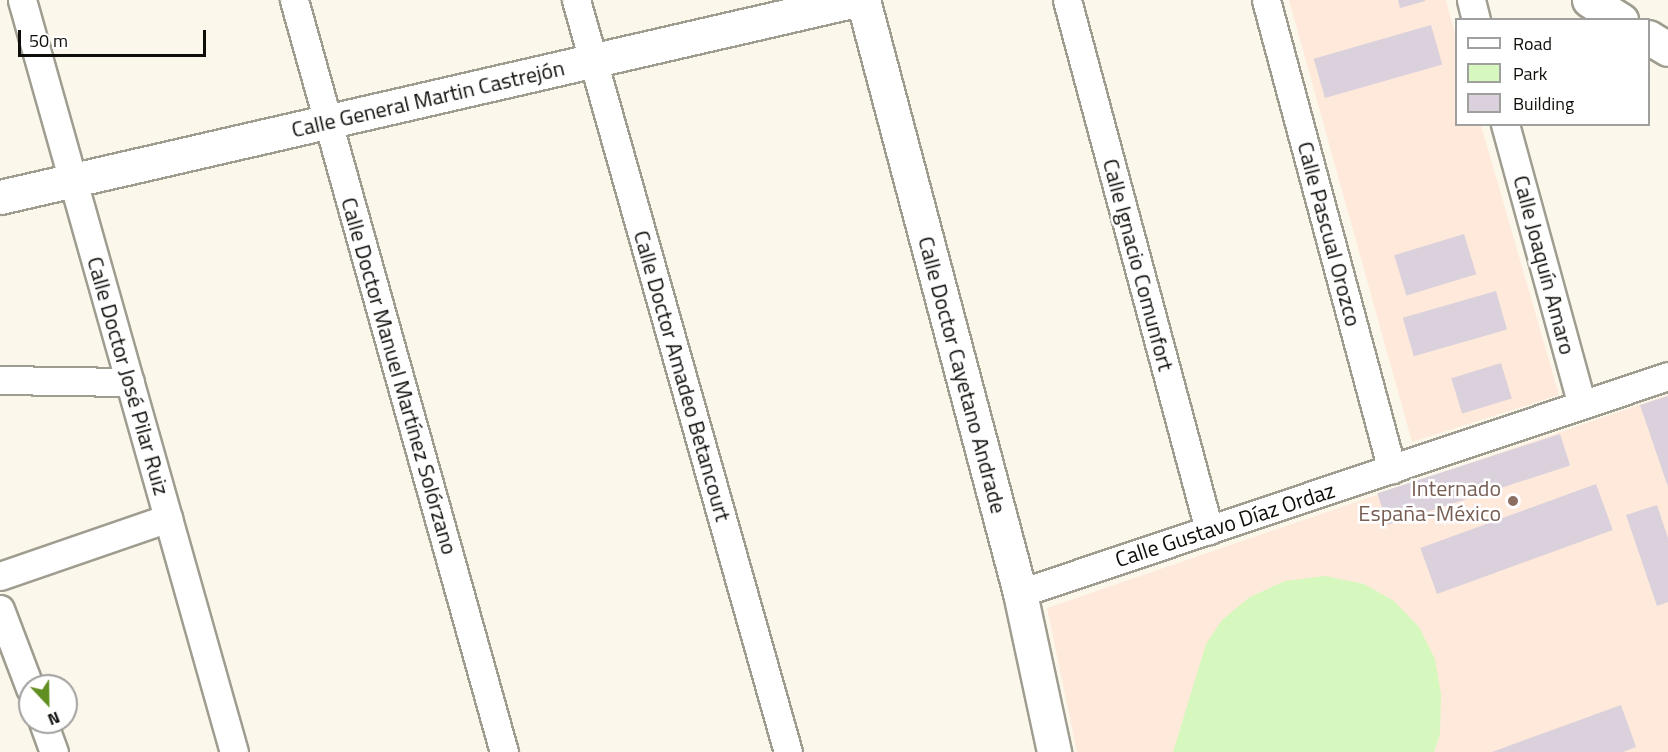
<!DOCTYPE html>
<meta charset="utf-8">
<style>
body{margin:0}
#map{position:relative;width:1668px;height:752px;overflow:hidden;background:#fbf8eb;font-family:"Titillium Web",sans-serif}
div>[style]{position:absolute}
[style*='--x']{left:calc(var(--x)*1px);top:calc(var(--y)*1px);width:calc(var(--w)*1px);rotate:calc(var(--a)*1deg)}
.education>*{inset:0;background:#fee9db}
.green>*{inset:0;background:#d6f7bd}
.building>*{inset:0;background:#dad1dc;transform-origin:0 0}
.roads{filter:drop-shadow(2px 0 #9f9d90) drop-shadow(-2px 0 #9f9d90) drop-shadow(0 2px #9f9d90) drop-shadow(0 -2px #9f9d90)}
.minor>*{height:27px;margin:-13.5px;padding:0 13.5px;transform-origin:13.5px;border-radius:13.5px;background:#fff}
.tertiary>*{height:33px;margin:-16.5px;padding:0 16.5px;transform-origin:16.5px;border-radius:16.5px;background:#fff}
.dots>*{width:16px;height:16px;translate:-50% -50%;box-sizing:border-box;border:3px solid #fff;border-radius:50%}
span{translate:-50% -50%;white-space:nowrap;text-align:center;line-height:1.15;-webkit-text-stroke:5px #fff;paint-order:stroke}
.street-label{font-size:22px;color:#0f0e0a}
.education-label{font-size:22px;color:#785e54}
.right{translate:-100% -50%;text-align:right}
.legend{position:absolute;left:1455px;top:18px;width:195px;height:108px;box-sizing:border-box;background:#fff;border:2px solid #9f9f9d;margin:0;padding:8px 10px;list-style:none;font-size:18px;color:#0f0e0a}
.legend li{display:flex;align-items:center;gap:12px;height:30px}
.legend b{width:30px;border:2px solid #9f9f9d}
.north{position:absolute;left:18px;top:674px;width:60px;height:60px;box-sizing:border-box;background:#fff;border:2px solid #9f9f9d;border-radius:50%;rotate:158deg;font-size:16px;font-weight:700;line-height:24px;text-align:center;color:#0f0e0a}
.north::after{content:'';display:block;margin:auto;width:21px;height:27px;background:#628f22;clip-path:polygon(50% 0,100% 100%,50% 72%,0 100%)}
.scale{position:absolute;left:18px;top:30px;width:188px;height:27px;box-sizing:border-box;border:3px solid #0f0e0a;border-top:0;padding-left:8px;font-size:18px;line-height:21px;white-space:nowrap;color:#0f0e0a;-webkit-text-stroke:4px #fff;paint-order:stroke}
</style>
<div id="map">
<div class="education">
<div style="clip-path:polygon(1289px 0,1446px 0,1456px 38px,1456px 124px,1481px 125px,1559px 395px,1412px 442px)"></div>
<div style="clip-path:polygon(1668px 395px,1668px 752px,1077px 752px,1047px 608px)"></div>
</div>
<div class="green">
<div style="clip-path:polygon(1325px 576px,1364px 584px,1394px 601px,1419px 627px,1435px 659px,1441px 694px,1440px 734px,1434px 752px,1173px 752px,1206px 644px,1222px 620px,1250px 597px,1285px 581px)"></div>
</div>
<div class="building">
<div style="clip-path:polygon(1398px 0,1425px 0,1425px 1px,1400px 8px)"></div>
<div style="left:1431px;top:25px;width:41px;height:122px;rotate:74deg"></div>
<div style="left:1464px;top:234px;width:42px;height:73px;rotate:73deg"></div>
<div style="left:1496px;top:291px;width:40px;height:97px;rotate:74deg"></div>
<div style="left:1501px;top:363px;width:37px;height:52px;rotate:73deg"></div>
<div style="clip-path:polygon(1668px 396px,1668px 487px,1640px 405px)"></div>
<div style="left:1560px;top:434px;width:33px;height:192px;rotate:72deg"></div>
<div style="left:1596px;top:484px;width:49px;height:187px;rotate:70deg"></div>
<div style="clip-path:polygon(1657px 505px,1668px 538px,1668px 602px,1657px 606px,1626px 515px)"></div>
<div style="clip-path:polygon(1621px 705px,1636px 747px,1623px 752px,1492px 752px)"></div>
</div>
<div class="roads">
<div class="minor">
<div style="--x:22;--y:0;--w:781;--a:74.26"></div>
<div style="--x:294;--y:0;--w:781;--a:74.4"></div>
<div style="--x:576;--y:0;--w:781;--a:74.26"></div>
<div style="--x:1067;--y:0;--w:549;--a:75"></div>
<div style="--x:1266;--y:0;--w:486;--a:75"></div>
<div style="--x:1471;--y:0;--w:21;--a:76"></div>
<div style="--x:1505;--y:124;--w:291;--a:74.7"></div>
<div style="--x:0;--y:380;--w:130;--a:0.9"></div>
<div style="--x:0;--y:576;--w:178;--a:-19"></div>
<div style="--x:1020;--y:593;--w:683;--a:-18.51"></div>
<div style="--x:0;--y:609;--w:85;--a:69.2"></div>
<div style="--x:43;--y:722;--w:32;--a:70"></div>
</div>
<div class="tertiary">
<div style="--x:863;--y:0;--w:613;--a:75.17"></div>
<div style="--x:1020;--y:593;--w:163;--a:77.9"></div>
<div style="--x:1589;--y:0;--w:38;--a:32"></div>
<div style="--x:1648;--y:37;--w:23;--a:31"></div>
<div style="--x:0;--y:197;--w:878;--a:-12.96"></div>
</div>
</div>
<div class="dots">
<div style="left:1513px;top:501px;background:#8d6e63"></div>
</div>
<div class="street-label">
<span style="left:428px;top:99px;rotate:-13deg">Calle General Martin Castrejón</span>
<span style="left:1329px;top:234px;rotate:75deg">Calle Pascual Orozco</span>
<span style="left:1138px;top:265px;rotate:75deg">Calle Ignacio Comunfort</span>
<span style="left:1544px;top:265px;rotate:75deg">Calle Joaquín Amaro</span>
<span style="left:962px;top:375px;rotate:75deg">Calle Doctor Cayetano Andrade</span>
<span style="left:128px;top:376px;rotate:74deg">Calle Doctor José Pilar Ruiz</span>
<span style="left:399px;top:376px;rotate:74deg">Calle Doctor Manuel Martínez Solórzano</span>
<span style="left:682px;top:376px;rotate:74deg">Calle Doctor Amadeo Betancourt</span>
<span style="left:1225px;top:525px;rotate:-18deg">Calle Gustavo Díaz Ordaz</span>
</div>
<div class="education-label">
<span class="right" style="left:1501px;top:501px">Internado<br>España-México</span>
</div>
<ul class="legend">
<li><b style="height:8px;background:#fff"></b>Road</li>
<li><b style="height:16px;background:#d6f7bd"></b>Park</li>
<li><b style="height:16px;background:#dad1dc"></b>Building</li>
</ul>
<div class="north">N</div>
<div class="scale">50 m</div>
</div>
